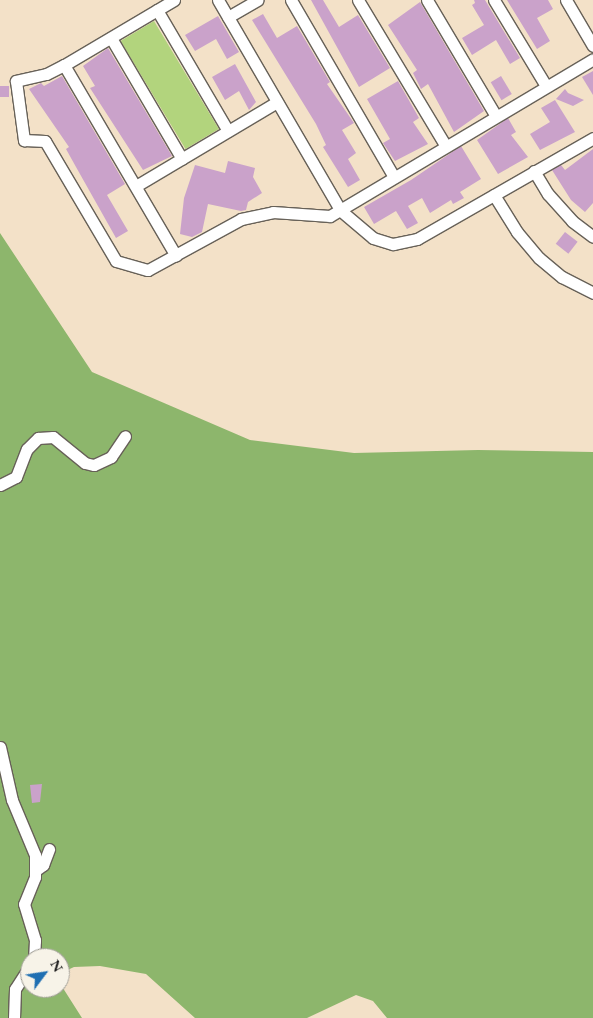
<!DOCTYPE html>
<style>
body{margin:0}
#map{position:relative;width:593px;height:1018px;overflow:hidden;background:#f3e1c8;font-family:"EB Garamond",serif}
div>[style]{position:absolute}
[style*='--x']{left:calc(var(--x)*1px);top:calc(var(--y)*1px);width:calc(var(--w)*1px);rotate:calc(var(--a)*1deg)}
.green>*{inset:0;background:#b2d47d;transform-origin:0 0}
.forest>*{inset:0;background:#8db66c}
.building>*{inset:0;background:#caa2ca;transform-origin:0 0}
.roads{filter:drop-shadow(1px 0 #676158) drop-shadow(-1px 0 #676158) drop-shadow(0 1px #676158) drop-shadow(0 -1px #676158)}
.minor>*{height:11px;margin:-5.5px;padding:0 5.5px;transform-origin:5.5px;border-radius:5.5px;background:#fff}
span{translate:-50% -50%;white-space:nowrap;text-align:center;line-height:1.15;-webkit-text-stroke:4px #f7f3e8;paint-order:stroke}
.north{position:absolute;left:20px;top:948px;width:50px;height:50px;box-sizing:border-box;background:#f7f3e8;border:1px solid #9f9d96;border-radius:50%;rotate:59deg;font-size:14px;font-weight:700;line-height:20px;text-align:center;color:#1c1c1c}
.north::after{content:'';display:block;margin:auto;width:18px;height:22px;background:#1f6fb2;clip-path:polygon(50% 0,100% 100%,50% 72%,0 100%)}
</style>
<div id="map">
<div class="green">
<div style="left:154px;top:21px;width:126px;height:39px;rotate:59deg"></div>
</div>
<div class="forest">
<div style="clip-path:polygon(evenodd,0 233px,92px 372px,250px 440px,354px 453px,478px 450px,593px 452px,593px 1018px,387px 1018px,373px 1001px,356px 995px,307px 1018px,195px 1018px,146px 974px,100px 966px,74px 967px,61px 973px,61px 985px,82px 1018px,0 1018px,0 233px,30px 958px,60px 958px,60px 988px,30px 988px,30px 958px)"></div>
</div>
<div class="building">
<div style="clip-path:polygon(311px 0,323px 0,339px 27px,358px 15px,390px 68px,359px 87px)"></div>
<div style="clip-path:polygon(474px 0,485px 0,520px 58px,510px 64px,496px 40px,472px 55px,462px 38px,484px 25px,472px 5px,475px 3px)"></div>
<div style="clip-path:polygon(507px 0,548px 0,553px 9px,537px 18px,550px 41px,537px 49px)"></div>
<div style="clip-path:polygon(420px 2px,484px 111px,454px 132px,428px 84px,421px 89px,413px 73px,417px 70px,388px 25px)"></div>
<div style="clip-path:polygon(263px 14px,277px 38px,297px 26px,330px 82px,327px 84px,354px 123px,342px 130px,356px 153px,348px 159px,360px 180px,348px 187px,323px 147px,326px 145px,316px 124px,252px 20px)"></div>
<div style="clip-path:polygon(218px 16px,239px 52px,227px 59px,216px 39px,195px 51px,185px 35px)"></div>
<div style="clip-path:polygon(108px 48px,172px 156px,143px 170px,90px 88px,95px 86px,83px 66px)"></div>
<div style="clip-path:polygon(235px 64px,256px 102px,249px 110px,239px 91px,225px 100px,212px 77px)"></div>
<div style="clip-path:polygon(593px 71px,593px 95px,582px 77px)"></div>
<div style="clip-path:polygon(62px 76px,125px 184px,107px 195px,128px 231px,116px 238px,76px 167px,66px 149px,69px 147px,29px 89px,41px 83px,44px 86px)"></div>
<div style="left:501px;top:76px;width:21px;height:12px;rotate:59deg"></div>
<div style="clip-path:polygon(398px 81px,419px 118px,413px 122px,428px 144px,395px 161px,383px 143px,390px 139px,367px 99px)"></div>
<div style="left:0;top:86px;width:9px;height:11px"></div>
<div style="clip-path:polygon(565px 89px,568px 93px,584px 100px,573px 106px,556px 99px)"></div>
<div style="clip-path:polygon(555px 100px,575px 132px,540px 150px,530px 134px,550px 122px,541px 108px)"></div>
<div style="clip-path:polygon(508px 118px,516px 132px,511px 135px,528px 157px,498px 174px,477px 140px)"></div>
<div style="clip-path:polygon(461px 146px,481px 179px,460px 192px,464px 198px,453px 204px,451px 200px,430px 213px,422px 198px,408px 206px,418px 223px,407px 229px,396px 211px,374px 224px,364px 207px,411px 180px)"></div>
<div style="clip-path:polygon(593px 149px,593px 203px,585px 212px,571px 200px,552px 170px,561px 165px,565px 170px)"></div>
<div style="clip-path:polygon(228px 161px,255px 168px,253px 177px,262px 193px,248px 202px,246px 210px,241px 211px,208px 204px,202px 232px,192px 237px,180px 234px,184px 198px,195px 165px,225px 173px)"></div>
<div style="left:565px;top:232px;width:16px;height:15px;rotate:38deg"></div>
<div style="clip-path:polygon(42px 784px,40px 802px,32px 803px,30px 785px)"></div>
</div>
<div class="roads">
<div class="minor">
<div style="--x:174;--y:0;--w:128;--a:149.4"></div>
<div style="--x:64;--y:65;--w:20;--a:153"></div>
<div style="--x:46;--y:74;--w:31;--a:167"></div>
<div style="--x:16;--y:81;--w:60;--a:82.3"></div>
<div style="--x:24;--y:140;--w:21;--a:3"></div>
<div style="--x:45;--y:141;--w:139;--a:59.4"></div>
<div style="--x:116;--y:261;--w:33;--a:16"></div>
<div style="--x:148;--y:270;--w:106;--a:-28.7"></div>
<div style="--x:241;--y:219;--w:33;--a:-12"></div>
<div style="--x:273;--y:212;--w:57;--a:4"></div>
<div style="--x:330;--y:216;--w:306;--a:-30.8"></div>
<div style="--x:218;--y:0;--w:243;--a:59.8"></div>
<div style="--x:340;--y:210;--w:43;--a:40.3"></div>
<div style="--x:373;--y:238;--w:21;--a:17"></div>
<div style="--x:393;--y:244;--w:25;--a:-12"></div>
<div style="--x:417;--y:239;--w:203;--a:-29.8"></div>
<div style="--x:291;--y:0;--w:205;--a:59.8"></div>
<div style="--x:358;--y:0;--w:169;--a:59"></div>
<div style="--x:427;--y:0;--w:135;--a:59.3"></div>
<div style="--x:494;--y:0;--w:100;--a:58.8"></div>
<div style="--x:566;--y:0;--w:53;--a:59.6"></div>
<div style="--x:157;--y:10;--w:140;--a:59.6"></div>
<div style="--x:228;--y:17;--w:34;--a:-30"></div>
<div style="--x:111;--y:38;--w:140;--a:59.6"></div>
<div style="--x:64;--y:65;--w:221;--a:59.6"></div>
<div style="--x:534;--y:171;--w:27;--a:59"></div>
<div style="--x:548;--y:194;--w:36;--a:48"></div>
<div style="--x:572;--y:221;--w:26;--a:37"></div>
<div style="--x:136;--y:186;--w:164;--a:-30.8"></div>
<div style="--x:494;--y:195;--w:44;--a:58.1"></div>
<div style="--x:517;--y:232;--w:34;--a:50"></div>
<div style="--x:539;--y:258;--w:30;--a:40"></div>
<div style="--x:562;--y:277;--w:35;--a:27"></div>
<div style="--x:0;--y:485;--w:18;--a:-27"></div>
<div style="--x:16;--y:477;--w:30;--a:-69"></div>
<div style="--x:27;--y:449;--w:16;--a:-45"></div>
<div style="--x:38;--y:438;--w:15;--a:-4"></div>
<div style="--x:53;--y:437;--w:41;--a:39.1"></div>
<div style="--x:85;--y:463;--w:9;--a:13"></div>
<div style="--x:94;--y:465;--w:19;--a:-25"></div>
<div style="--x:111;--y:457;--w:25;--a:-56"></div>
<div style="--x:0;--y:747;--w:54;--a:77.2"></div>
<div style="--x:12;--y:800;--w:60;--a:67.3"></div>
<div style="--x:35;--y:855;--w:22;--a:90"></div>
<div style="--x:35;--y:877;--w:29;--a:112"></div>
<div style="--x:24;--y:904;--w:38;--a:73"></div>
<div style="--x:35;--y:940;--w:18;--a:93"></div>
<div style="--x:36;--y:870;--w:9;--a:-36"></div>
<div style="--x:43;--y:865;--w:17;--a:-69"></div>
<div style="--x:14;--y:1018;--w:29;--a:-88"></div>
<div style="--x:15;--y:989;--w:27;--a:-57"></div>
</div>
</div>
<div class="north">N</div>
</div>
